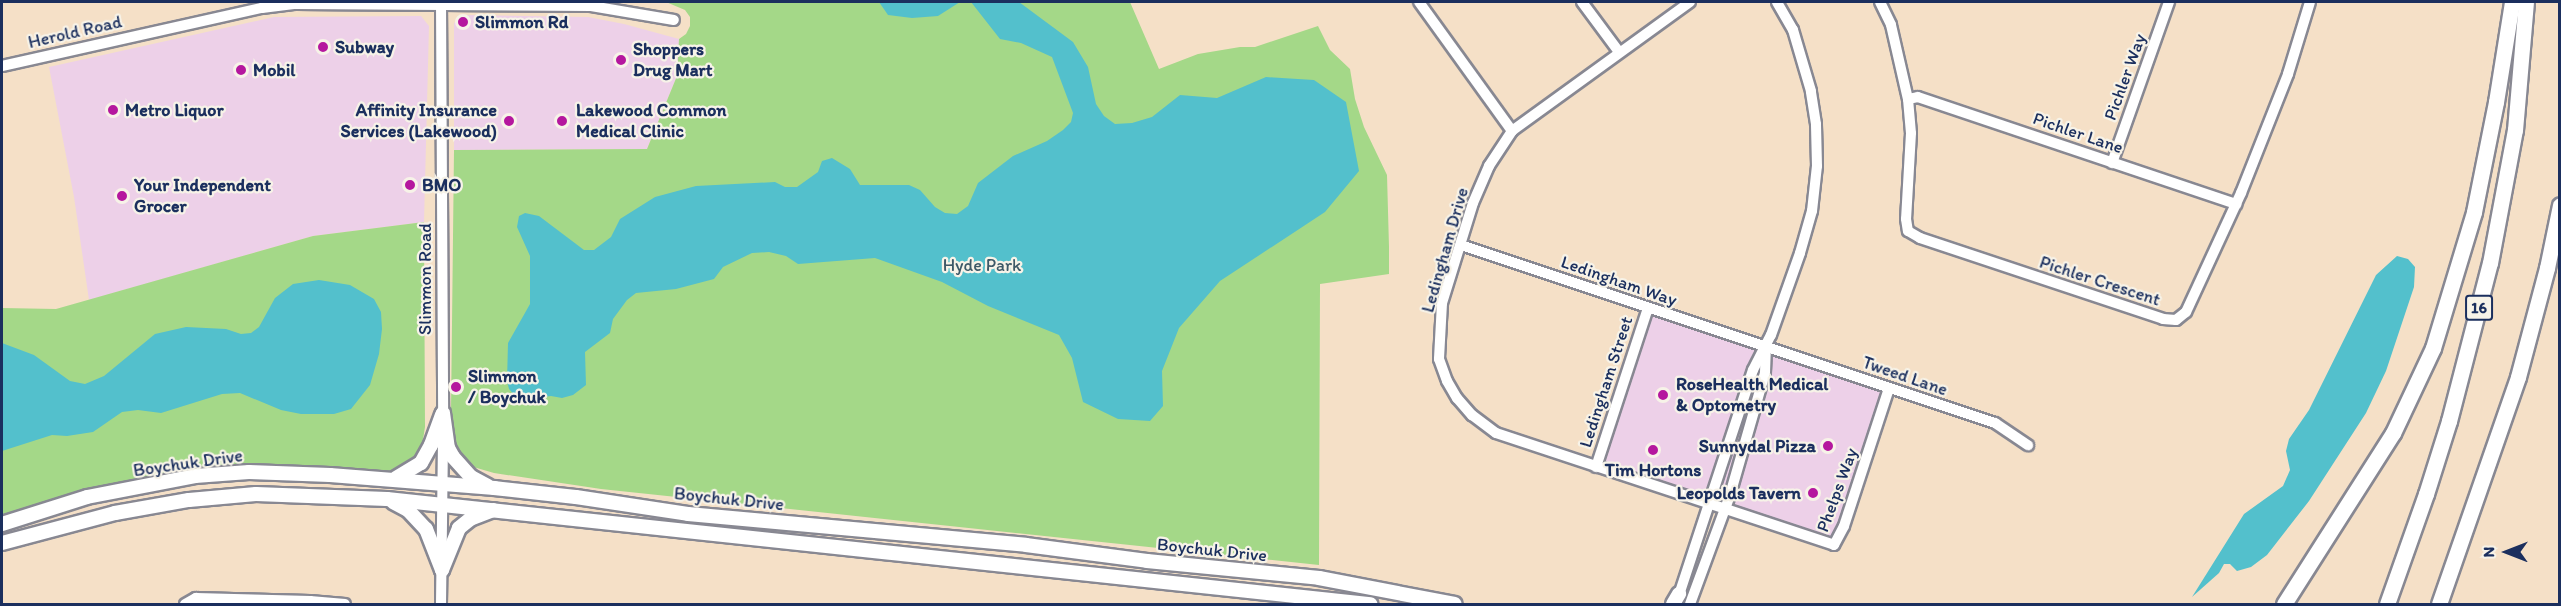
<!DOCTYPE html>
<style>
body{margin:0}
#map{position:relative;width:2561px;height:606px;overflow:hidden;background:#f5e0c7;font-family:Itim,sans-serif}
div>[style]{position:absolute}
[style*='--x']{left:calc(var(--x)*1px);top:calc(var(--y)*1px);width:calc(var(--w)*1px);rotate:calc(var(--a)*1deg)}
.built>*{inset:0;background:#edd0e8;transform-origin:0 0}
.green>*{inset:0;background:#a4d888}
.water>*{inset:0;background:#53c0cc}
.roads{filter:drop-shadow(2px 0 #888892) drop-shadow(-2px 0 #888892) drop-shadow(0 2px #888892) drop-shadow(0 -2px #888892)}
.minor>*{height:10px;margin:-5px;padding:0 5px;transform-origin:5px;border-radius:5px;background:#fff}
.major>*{height:14px;margin:-7px;padding:0 7px;transform-origin:7px;border-radius:7px;background:#fff}
.highway>*{height:15px;margin:-7.5px;padding:0 7.5px;transform-origin:7.5px;border-radius:7.5px;background:#fff}
.dots>*{width:16px;height:16px;translate:-50% -50%;box-sizing:border-box;border:3px solid #f7f3e8;border-radius:50%}
span{translate:-50% -50%;white-space:nowrap;text-align:center;line-height:1.15;-webkit-text-stroke:4.5px #f7f3e8;paint-order:stroke}
.shield-label span{padding:2px 4px;background:#f7f3e8;border:2px solid;border-radius:4px;-webkit-text-stroke-width:0}
.shield-label{font-size:16px;color:#1b2f5e;font-weight:700}
.poi-label{font-size:18px;color:#1b2f5e;font-weight:700}
.left{translate:0 -50%;text-align:left}
.right{translate:-100% -50%;text-align:right}
.street-label{font-size:18px;color:#1b2f5e}
.park-label{font-size:18px;color:#3d5968}
.frame{position:absolute;inset:0;border:3px solid #1b2f5e;pointer-events:none}
.north{position:absolute;left:2477px;top:522px;width:60px;height:60px;-webkit-text-stroke:4px #f7f3e8;paint-order:stroke;rotate:270deg;font-size:16px;font-weight:700;line-height:24px;text-align:center;color:#1b2f5e}
.north::after{content:'';display:block;margin:auto;width:21px;height:27px;background:#1b2f5e;clip-path:polygon(50% 0,100% 100%,50% 72%,0 100%)}
</style>
<div id="map">
<div class="built">
<div style="clip-path:polygon(464px 15px,588px 17px,624px 24px,679px 39px,677px 76px,647px 149px,454px 150px,454px 23px)"></div>
<div style="clip-path:polygon(421px 16px,429px 26px,424px 222px,313px 236px,89px 300px,74px 197px,49px 67px,274px 17px)"></div>
<div style="left:1648px;top:308px;width:254px;height:167px;rotate:18deg"></div>
</div>
<div class="green">
<div style="clip-path:polygon(666px 2px,1130px 2px,1159px 69px,1198px 54px,1240px 47px,1255px 47px,1318px 26px,1330px 50px,1350px 69px,1355px 99px,1364px 127px,1387px 175px,1389px 247px,1389px 274px,1320px 284px,1319px 565px,601px 489px,494px 473px,463px 464px,454px 451px,451px 410px,454px 150px,647px 149px,677px 76px,679px 39px,686px 34px,690px 26px,690px 17px,685px 10px)"></div>
<div style="clip-path:polygon(424px 222px,425px 427px,422px 446px,408px 465px,380px 474px,331px 472px,85px 492px,2px 517px,2px 308px,56px 309px,313px 236px)"></div>
</div>
<div class="water">
<div style="clip-path:polygon(879px 2px,960px 2px,938px 16px,912px 18px,888px 15px)"></div>
<div style="clip-path:polygon(971px 2px,1019px 2px,1073px 42px,1088px 67px,1096px 104px,1104px 116px,1115px 124px,1132px 123px,1152px 117px,1180px 95px,1217px 98px,1266px 77px,1314px 80px,1346px 102px,1359px 171px,1325px 212px,1220px 281px,1179px 328px,1162px 371px,1163px 406px,1150px 421px,1118px 419px,1083px 402px,1072px 358px,1059px 335px,988px 306px,942px 282px,875px 258px,798px 264px,786px 256px,769px 252px,752px 253px,723px 267px,714px 279px,676px 289px,636px 293px,627px 300px,613px 319px,610px 333px,585px 352px,586px 385px,573px 395px,562px 398px,551px 396px,527px 399px,516px 397px,509px 389px,507px 381px,508px 343px,530px 304px,530px 256px,517px 227px,519px 216px,525px 213px,539px 216px,584px 250px,594px 250px,611px 237px,620px 219px,655px 197px,696px 186px,775px 182px,785px 187px,797px 187px,818px 172px,822px 161px,832px 158px,850px 169px,860px 185px,909px 185px,920px 190px,935px 207px,945px 213px,957px 214px,968px 206px,978px 183px,1013px 156px,1047px 141px,1063px 130px,1071px 122px,1073px 113px,1052px 57px,1021px 43px,1000px 39px)"></div>
<div style="clip-path:polygon(2397px 256px,2408px 259px,2415px 267px,2414px 287px,2386px 371px,2366px 413px,2309px 501px,2267px 555px,2251px 567px,2237px 571px,2230px 564px,2224px 564px,2219px 573px,2192px 597px,2244px 514px,2283px 486px,2290px 470px,2286px 451px,2289px 439px,2309px 410px,2376px 275px)"></div>
<div style="clip-path:polygon(319px 280px,350px 285px,374px 299px,381px 312px,382px 329px,379px 354px,370px 385px,351px 409px,334px 414px,301px 414px,281px 410px,240px 393px,222px 394px,161px 413px,138px 410px,122px 412px,93px 432px,67px 436px,52px 435px,2px 451px,2px 343px,34px 355px,70px 381px,85px 384px,104px 376px,155px 334px,186px 327px,226px 329px,241px 334px,251px 333px,259px 327px,275px 298px,293px 284px)"></div>
</div>
<div class="roads">
<div class="minor">
<div style="--x:441;--y:2;--w:416;--a:89.7"></div>
<div style="--x:1419;--y:2;--w:159;--a:54.2"></div>
<div style="--x:1582;--y:2;--w:62;--a:53.5"></div>
<div style="--x:1690;--y:2;--w:220;--a:144.1"></div>
<div style="--x:1512;--y:131;--w:42;--a:123.3"></div>
<div style="--x:1489;--y:166;--w:40;--a:113.4"></div>
<div style="--x:1473;--y:203;--w:105;--a:107.2"></div>
<div style="--x:1442;--y:303;--w:56;--a:93.1"></div>
<div style="--x:1439;--y:359;--w:23;--a:70"></div>
<div style="--x:1447;--y:381;--w:20;--a:60"></div>
<div style="--x:1457;--y:398;--w:23;--a:49"></div>
<div style="--x:1472;--y:415;--w:30;--a:37"></div>
<div style="--x:1496;--y:433;--w:356;--a:18.3"></div>
<div style="--x:1834;--y:545;--w:21;--a:-62"></div>
<div style="--x:1844;--y:526;--w:145;--a:-71.9"></div>
<div style="--x:1880;--y:2;--w:25;--a:64"></div>
<div style="--x:1891;--y:25;--w:76;--a:77.1"></div>
<div style="--x:1908;--y:99;--w:34;--a:85"></div>
<div style="--x:1911;--y:133;--w:86;--a:93.3"></div>
<div style="--x:1906;--y:219;--w:12;--a:81"></div>
<div style="--x:1908;--y:231;--w:14;--a:30"></div>
<div style="--x:1920;--y:238;--w:256;--a:18.4"></div>
<div style="--x:2163;--y:319;--w:13;--a:4"></div>
<div style="--x:2176;--y:320;--w:13;--a:-39"></div>
<div style="--x:2186;--y:312;--w:131;--a:-65.2"></div>
<div style="--x:2241;--y:193;--w:128;--a:-68.4"></div>
<div style="--x:2288;--y:74;--w:75;--a:-73"></div>
<div style="--x:2;--y:66;--w:266;--a:-12.6"></div>
<div style="--x:262;--y:8;--w:34;--a:-7"></div>
<div style="--x:296;--y:4;--w:295;--a:0.4"></div>
<div style="--x:591;--y:6;--w:84;--a:9.6"></div>
<div style="--x:1908;--y:99;--w:10;--a:-11"></div>
<div style="--x:1918;--y:97;--w:336;--a:18.6"></div>
<div style="--x:2112;--y:163;--w:171;--a:-70.5"></div>
<div style="--x:1461;--y:245;--w:563;--a:18.43"></div>
<div style="--x:1995;--y:423;--w:40;--a:34"></div>
<div style="--x:1596;--y:467;--w:167;--a:-71.9"></div>
<div style="--x:310;--y:601;--w:35;--a:5"></div>
<div style="--x:1677;--y:601;--w:243;--a:-71.8"></div>
<div style="--x:1753;--y:370;--w:39;--a:-63"></div>
<div style="--x:1771;--y:335;--w:87;--a:-70.5"></div>
<div style="--x:1800;--y:253;--w:44;--a:-74.1"></div>
<div style="--x:1812;--y:211;--w:45;--a:-83.7"></div>
<div style="--x:1817;--y:166;--w:42;--a:-91.4"></div>
<div style="--x:1816;--y:124;--w:33;--a:-99"></div>
<div style="--x:1811;--y:91;--w:64;--a:-106.4"></div>
<div style="--x:1793;--y:30;--w:32;--a:-120"></div>
<div style="--x:185;--y:604;--w:13;--a:-29"></div>
<div style="--x:196;--y:598;--w:114;--a:1.5"></div>
<div style="--x:310;--y:601;--w:3;--a:90"></div>
<div style="--x:441;--y:604;--w:164;--a:-89.3"></div>
<div style="--x:1690;--y:604;--w:116;--a:-69.8"></div>
<div style="--x:1730;--y:495;--w:127;--a:-74"></div>
<div style="--x:1765;--y:373;--w:23;--a:-88"></div>
</div>
<div class="major">
<div style="--x:443;--y:413;--w:35;--a:82"></div>
<div style="--x:448;--y:448;--w:10;--a:61"></div>
<div style="--x:453;--y:457;--w:27;--a:48"></div>
<div style="--x:471;--y:477;--w:19;--a:28"></div>
<div style="--x:396;--y:478;--w:29;--a:-31"></div>
<div style="--x:421;--y:463;--w:21;--a:-61"></div>
<div style="--x:431;--y:445;--w:32;--a:-70"></div>
<div style="--x:393;--y:502;--w:17;--a:28"></div>
<div style="--x:408;--y:510;--w:26;--a:47"></div>
<div style="--x:426;--y:529;--w:44;--a:68.7"></div>
<div style="--x:2;--y:524;--w:89;--a:-17.6"></div>
<div style="--x:87;--y:497;--w:110;--a:-11"></div>
<div style="--x:195;--y:476;--w:54;--a:-4.2"></div>
<div style="--x:249;--y:472;--w:81;--a:2.1"></div>
<div style="--x:330;--y:475;--w:165;--a:4.5"></div>
<div style="--x:494;--y:488;--w:82;--a:6.3"></div>
<div style="--x:576;--y:497;--w:113;--a:8.6"></div>
<div style="--x:688;--y:514;--w:339;--a:5.2"></div>
<div style="--x:1026;--y:545;--w:122;--a:7.5"></div>
<div style="--x:1147;--y:561;--w:173;--a:5.6"></div>
<div style="--x:1319;--y:578;--w:138;--a:10.8"></div>
<div style="--x:2;--y:543;--w:117;--a:-14.9"></div>
<div style="--x:115;--y:513;--w:75;--a:-10"></div>
<div style="--x:189;--y:500;--w:67;--a:-5.1"></div>
<div style="--x:256;--y:494;--w:131;--a:2.2"></div>
<div style="--x:387;--y:499;--w:989;--a:6.1"></div>
<div style="--x:442;--y:570;--w:45;--a:-68"></div>
<div style="--x:459;--y:528;--w:14;--a:-39"></div>
<div style="--x:470;--y:519;--w:25;--a:-21"></div>
<div style="--x:1673;--y:604;--w:12;--a:-59"></div>
</div>
<div class="highway">
<div style="--x:2284;--y:604;--w:203;--a:-57.5"></div>
<div style="--x:2393;--y:433;--w:94;--a:-64.8"></div>
<div style="--x:2433;--y:348;--w:142;--a:-73.2"></div>
<div style="--x:2474;--y:212;--w:112;--a:-78.7"></div>
<div style="--x:2496;--y:102;--w:101;--a:-80.9"></div>
<div style="--x:2387;--y:604;--w:117;--a:-70.5"></div>
<div style="--x:2426;--y:494;--w:77;--a:-72.5"></div>
<div style="--x:2449;--y:421;--w:163;--a:-75.5"></div>
<div style="--x:2490;--y:263;--w:135;--a:-79.4"></div>
<div style="--x:2515;--y:130;--w:128;--a:-85.1"></div>
<div style="--x:2439;--y:604;--w:240;--a:-70.8"></div>
<div style="--x:2518;--y:377;--w:113;--a:-75.1"></div>
<div style="--x:2547;--y:268;--w:64;--a:-78.3"></div>
</div>
</div>
<div class="dots">
<div style="left:463px;top:22px;background:#b5179e"></div>
<div style="left:323px;top:47px;background:#b5179e"></div>
<div style="left:621px;top:60px;background:#b5179e"></div>
<div style="left:241px;top:70px;background:#b5179e"></div>
<div style="left:113px;top:110px;background:#b5179e"></div>
<div style="left:509px;top:121px;background:#b5179e"></div>
<div style="left:562px;top:121px;background:#b5179e"></div>
<div style="left:410px;top:185px;background:#b5179e"></div>
<div style="left:122px;top:196px;background:#b5179e"></div>
<div style="left:456px;top:387px;background:#b5179e"></div>
<div style="left:1663px;top:395px;background:#b5179e"></div>
<div style="left:1828px;top:446px;background:#b5179e"></div>
<div style="left:1653px;top:450px;background:#b5179e"></div>
<div style="left:1813px;top:493px;background:#b5179e"></div>
</div>
<div class="shield-label">
<span style="left:2479px;top:308px">16</span>
</div>
<div class="poi-label">
<span class="left" style="left:475px;top:22px">Slimmon Rd</span>
<span class="left" style="left:335px;top:47px">Subway</span>
<span class="left" style="left:633px;top:60px">Shoppers<br>Drug Mart</span>
<span class="left" style="left:253px;top:70px">Mobil</span>
<span class="left" style="left:125px;top:110px">Metro Liquor</span>
<span class="right" style="left:497px;top:121px">Affinity Insurance<br>Services (Lakewood)</span>
<span class="left" style="left:576px;top:121px">Lakewood Common<br>Medical Clinic</span>
<span class="left" style="left:422px;top:185px">BMO</span>
<span class="left" style="left:134px;top:196px">Your Independent<br>Grocer</span>
<span class="left" style="left:468px;top:387px">Slimmon<br>/ Boychuk</span>
<span class="left" style="left:1676px;top:395px">RoseHealth Medical<br>&amp; Optometry</span>
<span class="right" style="left:1816px;top:446px">Sunnydal Pizza</span>
<span style="left:1653px;top:470px">Tim Hortons</span>
<span class="right" style="left:1801px;top:493px">Leopolds Tavern</span>
</div>
<div class="street-label">
<span style="left:75px;top:32px;rotate:-13deg">Herold Road</span>
<span style="left:2125px;top:77px;rotate:-70deg">Pichler Way</span>
<span style="left:2078px;top:133px;rotate:19deg">Pichler Lane</span>
<span style="left:1445px;top:250px;rotate:-74deg">Ledingham Drive</span>
<span style="left:425px;top:279px;rotate:-90deg">Slimmon Road</span>
<span style="left:1619px;top:281px;rotate:19deg">Ledingham Way</span>
<span style="left:2100px;top:281px;rotate:18deg">Pichler Crescent</span>
<span style="left:1905px;top:376px;rotate:19deg">Tweed Lane</span>
<span style="left:1606px;top:382px;rotate:-72deg">Ledingham Street</span>
<span style="left:188px;top:463px;rotate:-8deg">Boychuk Drive</span>
<span style="left:1837px;top:490px;rotate:-70deg">Phelps Way</span>
<span style="left:729px;top:499px;rotate:6deg">Boychuk Drive</span>
<span style="left:1212px;top:550px;rotate:6deg">Boychuk Drive</span>
</div>
<div class="park-label">
<span style="left:982px;top:265px">Hyde Park</span>
</div>
<div class="frame"></div>
<div class="north">N</div>
</div>
